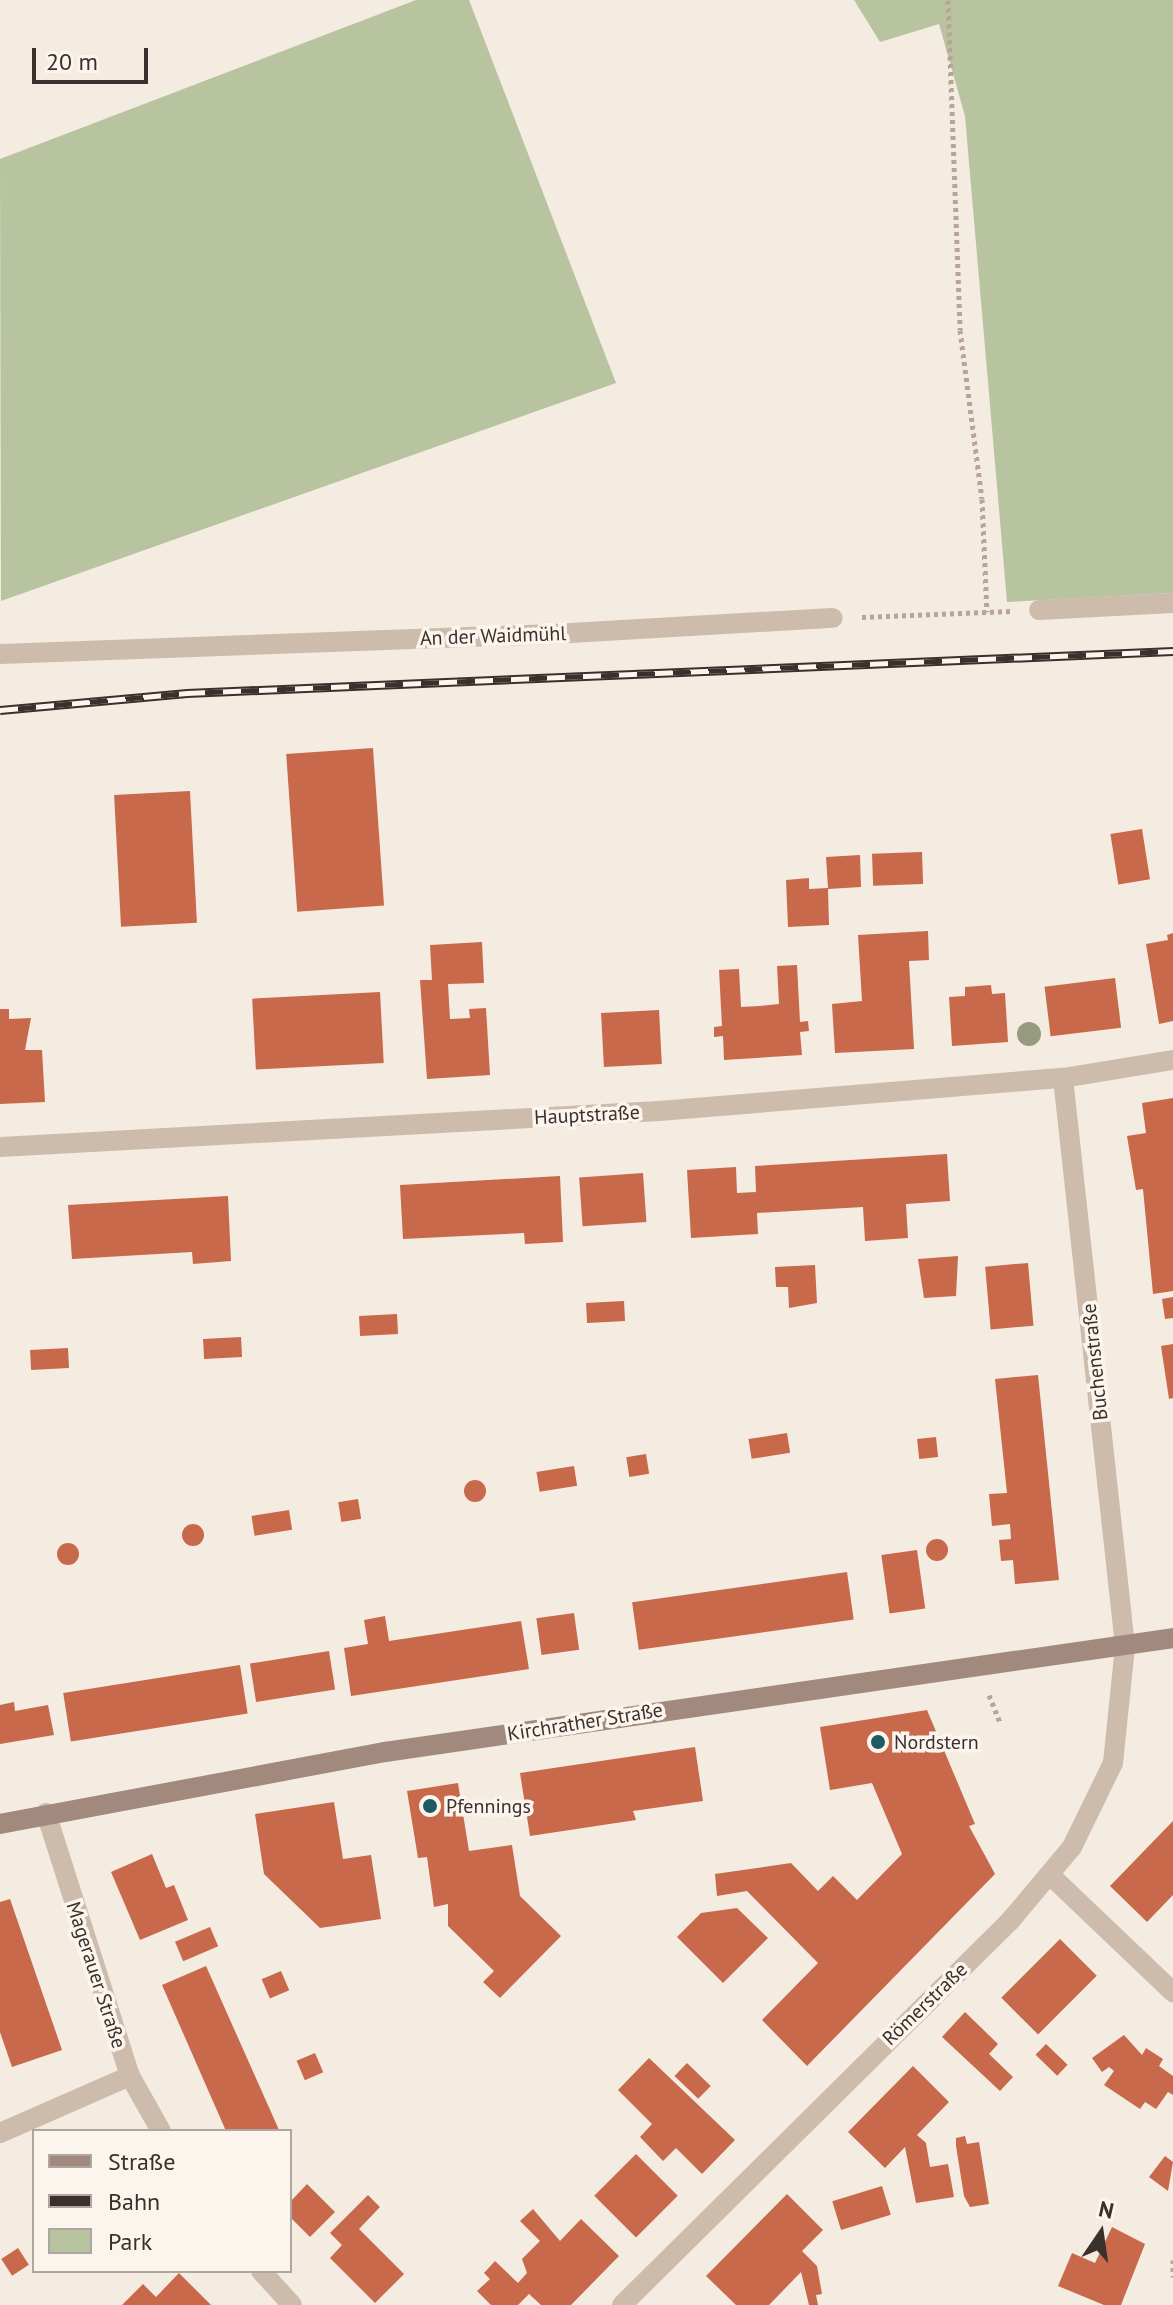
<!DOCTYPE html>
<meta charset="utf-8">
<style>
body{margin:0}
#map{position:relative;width:1173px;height:2305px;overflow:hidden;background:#f4ebe1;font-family:"PT Sans",sans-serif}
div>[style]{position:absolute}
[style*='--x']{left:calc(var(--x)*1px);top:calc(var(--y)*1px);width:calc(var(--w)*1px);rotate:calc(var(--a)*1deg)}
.green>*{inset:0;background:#b8c4a0}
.building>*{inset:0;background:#c8694b;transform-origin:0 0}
.round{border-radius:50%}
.path>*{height:5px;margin-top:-2.5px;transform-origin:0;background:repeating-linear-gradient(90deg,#b9a596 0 4px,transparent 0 8px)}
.street>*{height:20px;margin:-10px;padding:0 10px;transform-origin:10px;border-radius:10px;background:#cdbbac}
.secondary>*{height:20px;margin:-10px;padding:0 10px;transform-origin:10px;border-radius:10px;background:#a18a7d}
.rail>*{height:9px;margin-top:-4.5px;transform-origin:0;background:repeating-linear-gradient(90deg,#fbf5ee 0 18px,#3b302b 0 36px);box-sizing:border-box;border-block:2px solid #3b302b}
.trees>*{width:24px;height:24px;margin:-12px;border-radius:50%;background:#969b7f}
.dots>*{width:22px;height:22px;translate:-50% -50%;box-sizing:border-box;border:4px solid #fbf5ee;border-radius:50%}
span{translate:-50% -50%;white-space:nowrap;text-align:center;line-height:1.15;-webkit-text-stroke:7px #fbf5ee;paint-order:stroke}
.street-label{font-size:20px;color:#3b302b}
.poi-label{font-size:20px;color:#3b302b}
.left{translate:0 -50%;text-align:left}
.legend{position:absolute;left:32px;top:2129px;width:260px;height:144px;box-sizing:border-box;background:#fbf5ee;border:2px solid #aea6a0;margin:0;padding:10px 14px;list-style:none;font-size:24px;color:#3b302b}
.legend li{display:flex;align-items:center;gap:16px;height:40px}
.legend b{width:40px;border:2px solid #aea6a0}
.north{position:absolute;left:1061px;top:2193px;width:80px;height:80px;-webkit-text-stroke:6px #fbf5ee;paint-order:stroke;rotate:13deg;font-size:22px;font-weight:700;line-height:32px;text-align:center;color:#3b302b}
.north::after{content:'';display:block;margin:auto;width:28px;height:36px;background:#3b302b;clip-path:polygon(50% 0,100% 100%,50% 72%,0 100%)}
.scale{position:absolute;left:32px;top:48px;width:116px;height:36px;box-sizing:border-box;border:4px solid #3b302b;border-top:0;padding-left:10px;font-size:24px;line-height:28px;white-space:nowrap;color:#3b302b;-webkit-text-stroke:6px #fbf5ee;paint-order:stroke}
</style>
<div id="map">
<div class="green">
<div style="clip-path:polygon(416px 0,469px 0,616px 383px,1px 601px,0 159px)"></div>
<div style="clip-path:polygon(854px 0,1173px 0,1173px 593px,1007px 602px,965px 116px,939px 24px,880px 42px)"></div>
</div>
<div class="building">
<div style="left:373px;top:748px;width:158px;height:87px;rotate:86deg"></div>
<div style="left:190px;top:791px;width:132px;height:76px;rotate:87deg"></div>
<div style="left:1142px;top:829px;width:51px;height:32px;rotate:81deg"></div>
<div style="left:922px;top:852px;width:32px;height:50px;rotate:88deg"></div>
<div style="clip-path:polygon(860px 855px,861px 887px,828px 889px,829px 925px,788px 927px,786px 880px,809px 878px,809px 889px,828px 888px,826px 857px)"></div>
<div style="clip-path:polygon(928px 931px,929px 960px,909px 961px,914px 1049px,835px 1053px,832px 1004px,862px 1001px,858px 935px)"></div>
<div style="clip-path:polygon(1173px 933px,1173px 1021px,1159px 1024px,1146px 944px,1168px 940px,1167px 935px)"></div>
<div style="clip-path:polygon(482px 942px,484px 983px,448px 984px,450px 1019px,470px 1018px,469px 1009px,486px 1008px,490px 1075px,427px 1079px,420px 980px,432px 980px,430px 945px)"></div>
<div style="clip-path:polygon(797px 965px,800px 1022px,808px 1021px,809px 1031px,800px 1032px,802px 1055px,724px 1060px,723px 1036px,714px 1037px,714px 1027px,722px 1026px,719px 970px,739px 969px,741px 1007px,760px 1006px,779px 1004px,777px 966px)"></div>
<div style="left:1115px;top:978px;width:50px;height:71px;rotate:83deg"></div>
<div style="clip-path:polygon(991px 985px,992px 994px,1005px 993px,1008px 1042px,952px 1046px,949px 997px,965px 996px,965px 987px)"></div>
<div style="left:380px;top:992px;width:71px;height:128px;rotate:87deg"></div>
<div style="clip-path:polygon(0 1009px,9px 1009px,9px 1019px,31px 1018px,25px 1050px,42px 1050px,45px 1102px,0 1104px)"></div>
<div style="left:659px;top:1010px;width:54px;height:58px;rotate:87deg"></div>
<div style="clip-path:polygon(1173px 1098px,1173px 1291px,1153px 1294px,1143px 1189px,1136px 1190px,1127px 1136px,1146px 1133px,1142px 1103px)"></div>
<div style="clip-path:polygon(947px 1154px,950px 1201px,906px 1204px,908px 1238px,865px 1241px,863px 1207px,757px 1213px,758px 1234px,691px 1238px,687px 1170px,736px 1167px,737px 1193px,756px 1192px,755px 1166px)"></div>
<div style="left:643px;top:1173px;width:49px;height:64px;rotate:86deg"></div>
<div style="clip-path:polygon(560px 1176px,563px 1242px,525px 1244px,524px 1233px,403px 1239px,400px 1185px)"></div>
<div style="clip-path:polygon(228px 1196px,231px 1261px,193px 1264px,192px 1252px,72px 1259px,68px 1205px)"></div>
<div style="clip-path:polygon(958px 1256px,956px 1296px,924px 1298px,918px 1259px)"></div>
<div style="left:1028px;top:1263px;width:63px;height:43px;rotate:85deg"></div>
<div style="clip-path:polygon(815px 1265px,817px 1303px,789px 1308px,788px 1287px,776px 1287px,775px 1267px)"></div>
<div style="clip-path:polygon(1173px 1297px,1173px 1318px,1165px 1319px,1162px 1299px)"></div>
<div style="left:624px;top:1301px;width:20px;height:38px;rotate:87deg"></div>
<div style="left:397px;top:1314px;width:20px;height:38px;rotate:87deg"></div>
<div style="left:241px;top:1337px;width:20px;height:38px;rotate:87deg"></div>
<div style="clip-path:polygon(1173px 1344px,1173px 1398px,1169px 1399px,1161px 1346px)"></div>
<div style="left:68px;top:1348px;width:20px;height:38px;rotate:87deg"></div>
<div style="clip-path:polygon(1038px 1375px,1059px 1580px,1015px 1584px,1013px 1560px,1001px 1561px,999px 1540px,1011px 1539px,1010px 1524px,992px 1526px,989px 1494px,1007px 1493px,995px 1379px)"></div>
<div style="left:787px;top:1433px;width:20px;height:39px;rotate:81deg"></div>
<div style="left:936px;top:1437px;width:20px;height:19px;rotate:84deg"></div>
<div style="left:646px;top:1454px;width:20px;height:20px;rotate:81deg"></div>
<div style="left:574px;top:1466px;width:20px;height:38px;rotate:81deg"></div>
<div class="round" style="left:464px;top:1480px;width:22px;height:22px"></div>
<div style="left:358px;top:1499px;width:20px;height:20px;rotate:81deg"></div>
<div style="left:289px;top:1510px;width:20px;height:38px;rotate:81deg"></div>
<div class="round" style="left:182px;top:1524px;width:22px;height:22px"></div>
<div class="round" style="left:926px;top:1539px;width:22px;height:22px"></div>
<div class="round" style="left:57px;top:1543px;width:22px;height:22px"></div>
<div style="left:917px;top:1550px;width:59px;height:36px;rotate:82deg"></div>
<div style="left:847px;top:1572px;width:48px;height:217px;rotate:82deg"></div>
<div style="left:574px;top:1613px;width:37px;height:38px;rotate:82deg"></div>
<div style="clip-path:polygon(385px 1616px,389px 1641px,521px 1621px,529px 1669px,351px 1696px,344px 1648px,368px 1644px,364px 1620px)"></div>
<div style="left:329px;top:1651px;width:39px;height:80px;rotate:81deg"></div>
<div style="left:240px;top:1665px;width:49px;height:179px;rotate:81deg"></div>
<div style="clip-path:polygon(14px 1702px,15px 1711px,48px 1705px,54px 1735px,0 1744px,0 1705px)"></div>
<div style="clip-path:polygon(927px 1710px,975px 1824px,969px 1826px,995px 1874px,807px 2066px,762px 2020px,818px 1963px,747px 1891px,717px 1896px,715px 1874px,791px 1863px,818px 1891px,833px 1876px,857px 1900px,902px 1854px,872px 1783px,830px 1790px,820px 1727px)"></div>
<div style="clip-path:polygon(695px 1747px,703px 1801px,633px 1811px,636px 1820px,530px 1836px,520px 1773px)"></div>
<div style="clip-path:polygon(458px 1783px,469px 1851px,512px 1845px,520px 1896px,561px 1936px,500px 1998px,483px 1982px,494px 1971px,448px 1926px,448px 1904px,434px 1907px,427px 1857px,418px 1858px,407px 1791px)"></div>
<div style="clip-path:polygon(334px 1802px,343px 1859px,371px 1855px,381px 1919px,320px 1928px,264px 1874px,255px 1814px)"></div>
<div style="clip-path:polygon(1173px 1821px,1173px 1895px,1147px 1922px,1110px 1886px)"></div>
<div style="clip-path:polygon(152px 1854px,166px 1888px,174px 1885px,188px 1920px,140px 1940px,111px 1872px)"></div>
<div style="clip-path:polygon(10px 1899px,62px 2050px,12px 2067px,0 2032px,0 1902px)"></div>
<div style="clip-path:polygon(737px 1908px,768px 1938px,723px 1983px,677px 1937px,701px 1913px)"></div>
<div style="left:210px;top:1927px;width:21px;height:38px;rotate:67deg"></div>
<div style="left:1060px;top:1939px;width:52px;height:83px;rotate:45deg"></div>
<div style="clip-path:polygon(206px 1966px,279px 2130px,276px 2131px,226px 2131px,162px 1985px)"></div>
<div style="left:281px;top:1971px;width:21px;height:21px;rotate:67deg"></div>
<div style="clip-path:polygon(965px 2012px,998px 2044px,989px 2054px,1013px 2077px,1000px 2091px,942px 2037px)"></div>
<div style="clip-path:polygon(1124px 2035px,1142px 2055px,1146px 2048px,1163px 2059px,1159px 2066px,1173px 2076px,1173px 2095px,1168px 2092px,1156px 2109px,1145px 2102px,1140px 2109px,1104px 2085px,1114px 2071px,1109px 2067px,1102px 2072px,1092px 2058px)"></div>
<div style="left:1046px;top:2044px;width:30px;height:15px;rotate:44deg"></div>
<div style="left:315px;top:2053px;width:21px;height:20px;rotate:67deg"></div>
<div style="clip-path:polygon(649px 2058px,735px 2140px,702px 2174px,676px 2148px,663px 2161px,640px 2137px,652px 2124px,618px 2090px)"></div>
<div style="left:687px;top:2063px;width:33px;height:18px;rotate:44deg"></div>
<div style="clip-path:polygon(913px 2066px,949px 2102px,917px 2135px,926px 2143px,930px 2167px,948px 2164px,954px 2197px,916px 2203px,905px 2147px,885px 2168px,848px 2132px)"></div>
<div style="clip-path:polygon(965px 2136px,967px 2144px,979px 2142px,989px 2204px,970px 2207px,964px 2196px,956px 2146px,956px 2138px)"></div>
<div style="left:636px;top:2154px;width:59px;height:59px;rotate:45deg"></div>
<div style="clip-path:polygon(1165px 2156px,1173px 2162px,1168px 2191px,1149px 2177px)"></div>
<div style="clip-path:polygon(307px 2184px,335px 2212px,310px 2237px,290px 2217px,290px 2202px)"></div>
<div style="left:882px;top:2186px;width:30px;height:52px;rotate:73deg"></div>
<div style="clip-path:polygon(787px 2194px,823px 2230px,802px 2251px,817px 2266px,822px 2294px,816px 2295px,818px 2305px,809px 2305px,801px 2272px,769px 2305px,736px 2305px,706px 2276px)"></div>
<div style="clip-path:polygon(368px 2195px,380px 2207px,359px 2229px,404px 2274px,375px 2303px,330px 2258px,342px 2245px,330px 2233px)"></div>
<div style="clip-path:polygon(533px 2209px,560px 2241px,581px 2219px,619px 2256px,571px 2305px,541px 2305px,529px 2294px,518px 2305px,491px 2305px,477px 2291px,490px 2279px,484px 2273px,495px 2261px,518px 2283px,527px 2273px,522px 2259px,540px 2241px,520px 2221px)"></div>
<div style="clip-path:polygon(1112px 2227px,1145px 2244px,1121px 2305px,1104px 2305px,1058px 2286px,1072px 2253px,1095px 2263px)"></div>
<div style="left:18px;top:2248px;width:20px;height:20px;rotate:57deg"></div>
<div style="clip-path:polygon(179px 2273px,211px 2305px,122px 2305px,143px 2284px,156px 2297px)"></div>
</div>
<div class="path">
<div style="--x:948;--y:0;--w:330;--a:87.9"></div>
<div style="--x:960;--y:330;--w:170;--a:82.6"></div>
<div style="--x:982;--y:499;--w:113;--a:87.5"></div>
<div style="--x:862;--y:617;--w:149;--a:-2.3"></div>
<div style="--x:989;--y:1695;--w:31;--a:68"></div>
<div style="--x:1173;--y:2260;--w:17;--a:90"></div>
</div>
<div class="street">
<div style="--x:1039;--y:610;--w:134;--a:-3"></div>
<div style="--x:0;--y:654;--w:553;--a:-2.07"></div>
<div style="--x:553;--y:634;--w:280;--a:-3.3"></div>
<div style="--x:0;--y:1147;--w:660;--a:-3.13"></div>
<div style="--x:659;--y:1111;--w:405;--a:-4.7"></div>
<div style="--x:1063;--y:1078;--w:111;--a:-9.3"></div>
<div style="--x:46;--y:1813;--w:276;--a:72.3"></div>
<div style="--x:130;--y:2076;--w:63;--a:60.6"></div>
<div style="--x:1050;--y:1875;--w:170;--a:43.6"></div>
<div style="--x:0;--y:2133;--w:142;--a:-23.7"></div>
<div style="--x:261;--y:2271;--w:46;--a:47.6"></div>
<div style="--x:622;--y:2305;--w:546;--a:-44.7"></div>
<div style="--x:1010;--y:1921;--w:97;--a:-50"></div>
<div style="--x:1072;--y:1847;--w:93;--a:-64"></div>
<div style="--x:1113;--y:1763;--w:118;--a:-84.1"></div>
<div style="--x:1125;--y:1646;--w:571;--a:-96.23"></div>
</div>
<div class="secondary">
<div style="--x:0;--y:1824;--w:392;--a:-10.6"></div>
<div style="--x:385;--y:1752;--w:796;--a:-8.23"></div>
</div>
<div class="rail">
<div style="--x:0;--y:710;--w:188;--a:-5.2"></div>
<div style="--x:187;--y:693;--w:987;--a:-2.44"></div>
</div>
<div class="trees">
<div style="left:1029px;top:1034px"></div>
</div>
<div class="dots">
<div style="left:878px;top:1742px;background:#1f5a5e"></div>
<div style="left:430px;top:1806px;background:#1f5a5e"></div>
</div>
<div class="street-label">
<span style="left:493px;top:636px;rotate:-2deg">An der Waidmühl</span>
<span style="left:587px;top:1115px;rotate:-3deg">Hauptstraße</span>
<span style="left:1095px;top:1362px;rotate:-96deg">Buchenstraße</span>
<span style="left:585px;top:1722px;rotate:-9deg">Kirchrather Straße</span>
<span style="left:96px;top:1975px;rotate:72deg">Magerauer Straße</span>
<span style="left:925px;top:2004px;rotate:-44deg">Römerstraße</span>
</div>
<div class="poi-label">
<span class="left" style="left:894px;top:1742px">Nordstern</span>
<span class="left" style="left:446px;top:1806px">Pfennings</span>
</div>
<ul class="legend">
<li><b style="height:10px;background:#a18a7d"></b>Straße</li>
<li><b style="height:10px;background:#3b302b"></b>Bahn</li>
<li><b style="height:22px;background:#b8c4a0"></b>Park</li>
</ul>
<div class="north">N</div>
<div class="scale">20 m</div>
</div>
